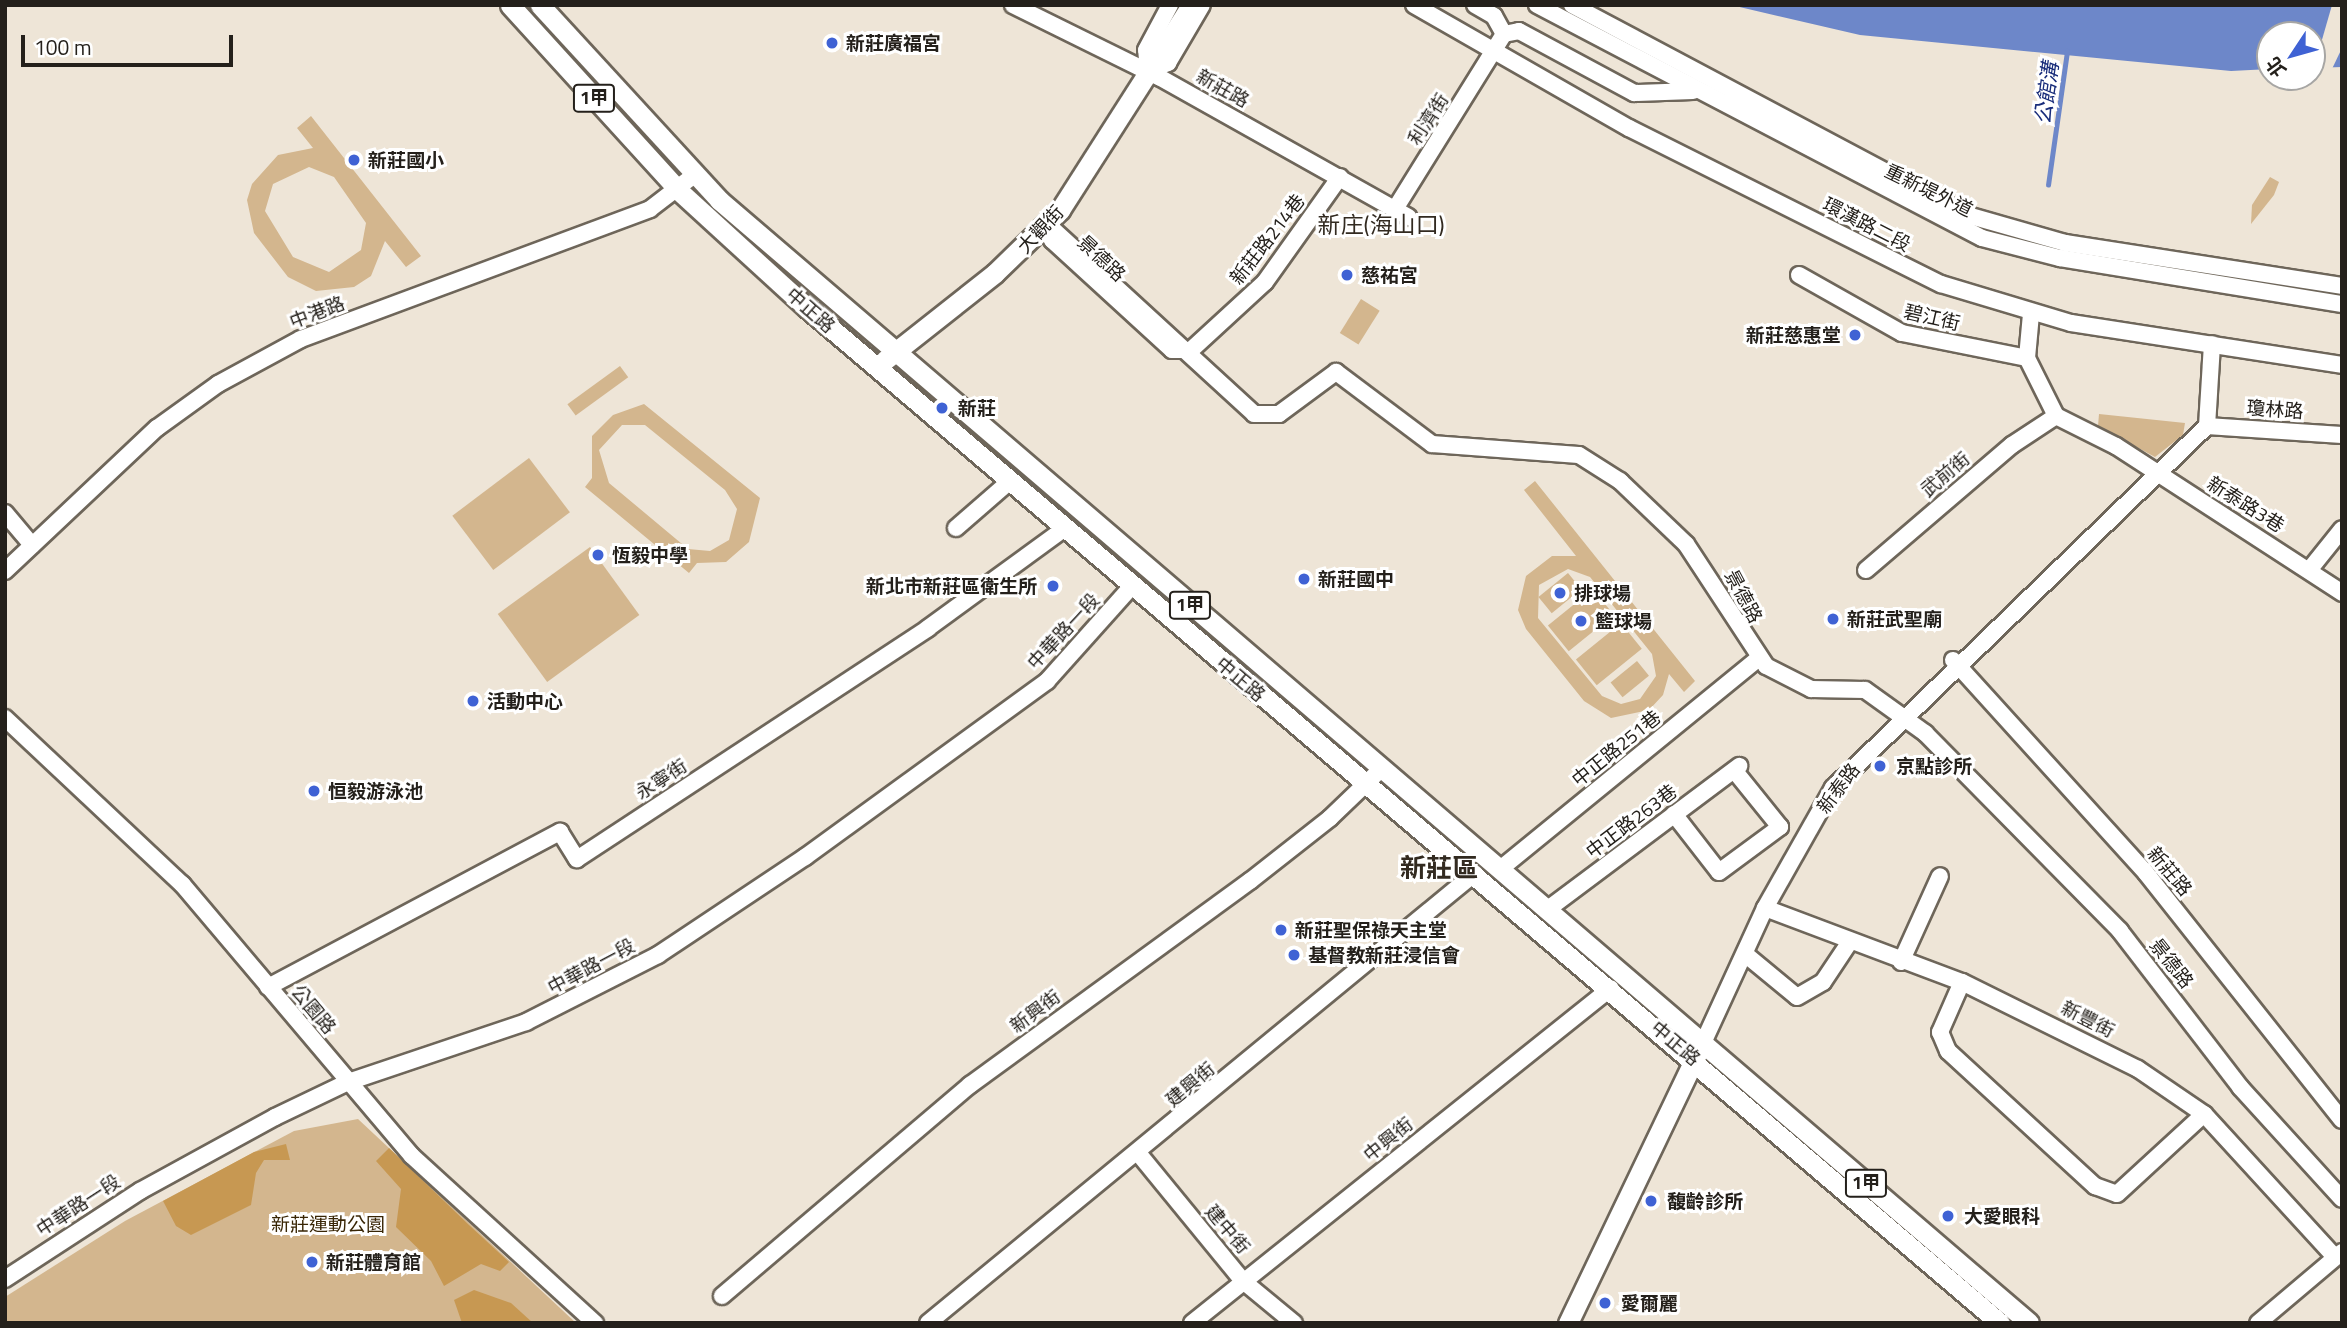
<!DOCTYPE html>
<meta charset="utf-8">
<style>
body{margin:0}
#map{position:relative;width:2347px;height:1328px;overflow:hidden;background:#eee5d7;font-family:"Titillium Web","Noto Sans TC",sans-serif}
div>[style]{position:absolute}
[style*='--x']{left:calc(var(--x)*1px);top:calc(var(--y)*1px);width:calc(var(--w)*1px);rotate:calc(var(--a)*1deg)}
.green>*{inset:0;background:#d3b68e;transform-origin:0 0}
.forest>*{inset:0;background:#c79852}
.water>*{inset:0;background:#6d87c9}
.pier>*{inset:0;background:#eee5d7}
.stream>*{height:4.5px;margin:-2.25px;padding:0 2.25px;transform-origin:2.25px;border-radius:2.25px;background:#6d87c9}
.roads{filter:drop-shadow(2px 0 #6e665a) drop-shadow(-2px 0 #6e665a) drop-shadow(0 2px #6e665a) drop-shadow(0 -2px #6e665a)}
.minor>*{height:16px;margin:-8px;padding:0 8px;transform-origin:8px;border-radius:8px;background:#fff}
.major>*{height:19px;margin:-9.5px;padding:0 9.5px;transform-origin:9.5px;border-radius:9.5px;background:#fff}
.dots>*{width:19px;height:19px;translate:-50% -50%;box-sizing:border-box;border:4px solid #fff;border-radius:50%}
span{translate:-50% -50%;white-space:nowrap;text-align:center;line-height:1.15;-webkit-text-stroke:6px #fff;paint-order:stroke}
.shield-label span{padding:2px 5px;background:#fff;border:2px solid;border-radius:5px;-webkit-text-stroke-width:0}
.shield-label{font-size:18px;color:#24201b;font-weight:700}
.poi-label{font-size:19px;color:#24201b;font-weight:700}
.left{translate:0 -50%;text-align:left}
.right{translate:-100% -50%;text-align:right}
.street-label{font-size:19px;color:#24201b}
.park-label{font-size:19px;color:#382505}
.water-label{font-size:21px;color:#182c7a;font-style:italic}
.quarter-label{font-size:23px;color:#322a20}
.district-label{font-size:26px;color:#322a20;font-weight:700}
.frame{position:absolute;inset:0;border:7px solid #24201b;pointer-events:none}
.north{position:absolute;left:2256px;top:21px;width:70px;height:70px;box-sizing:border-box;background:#fff;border:2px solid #a7a6a4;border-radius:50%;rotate:234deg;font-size:19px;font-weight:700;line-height:28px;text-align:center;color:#24201b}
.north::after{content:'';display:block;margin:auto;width:24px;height:32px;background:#3f62d4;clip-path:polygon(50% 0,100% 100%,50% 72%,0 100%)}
.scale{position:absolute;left:21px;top:35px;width:212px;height:32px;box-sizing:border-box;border:4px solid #24201b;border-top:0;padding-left:9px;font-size:21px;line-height:24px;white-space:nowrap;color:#24201b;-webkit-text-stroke:5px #fff;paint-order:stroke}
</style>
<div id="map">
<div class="green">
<div style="clip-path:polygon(evenodd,311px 116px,421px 256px,406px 267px,385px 241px,371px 276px,354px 287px,316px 291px,288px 277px,254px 233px,247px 200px,252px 184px,278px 155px,313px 148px,297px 128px,311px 116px,309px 167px,334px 177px,366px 223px,361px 250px,329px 272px,293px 257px,265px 211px,273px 184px,309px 167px)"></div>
<div style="clip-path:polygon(2270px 177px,2279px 182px,2274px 195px,2251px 224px,2252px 205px)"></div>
<div style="left:1361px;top:299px;width:22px;height:40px;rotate:32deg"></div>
<div style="left:620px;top:366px;width:14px;height:65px;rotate:54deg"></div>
<div style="clip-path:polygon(evenodd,644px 404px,760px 498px,749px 542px,726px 562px,697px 563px,689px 573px,585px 487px,592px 478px,592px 436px,613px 415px,644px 404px,622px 425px,645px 425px,725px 490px,737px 509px,729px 540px,710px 551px,688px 549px,609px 483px,599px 450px,622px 425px)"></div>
<div style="clip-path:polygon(2099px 414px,2185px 423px,2183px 435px,2155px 457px,2098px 426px)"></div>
<div style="left:529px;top:458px;width:68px;height:96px;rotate:53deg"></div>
<div style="clip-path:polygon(evenodd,1535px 481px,1695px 681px,1684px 692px,1669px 674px,1663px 695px,1649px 710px,1611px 718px,1584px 701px,1526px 629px,1518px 610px,1526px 576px,1552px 556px,1576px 556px,1524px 490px,1535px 481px,1568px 569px,1590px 577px,1652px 654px,1656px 676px,1640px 699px,1621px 704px,1602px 696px,1538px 618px,1539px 585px,1568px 569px)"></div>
<div style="left:590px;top:547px;width:84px;height:114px;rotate:54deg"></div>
<div style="left:1568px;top:573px;width:21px;height:38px;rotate:51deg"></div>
<div style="left:1593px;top:589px;width:33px;height:58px;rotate:51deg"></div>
<div style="left:1621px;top:623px;width:33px;height:58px;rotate:51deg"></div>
<div style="left:1637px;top:661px;width:19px;height:34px;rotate:51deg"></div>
<div style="clip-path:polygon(358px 1119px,576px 1323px,5px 1323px,5px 1297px,125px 1221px,294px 1131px)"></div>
</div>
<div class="forest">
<div style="clip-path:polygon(286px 1144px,290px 1160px,264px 1160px,256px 1173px,251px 1205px,191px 1235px,176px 1226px,163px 1201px,254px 1152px)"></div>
<div style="clip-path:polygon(389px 1148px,469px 1225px,509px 1262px,500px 1271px,481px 1264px,444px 1286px,431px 1261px,396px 1227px,401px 1189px,376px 1161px)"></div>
<div style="clip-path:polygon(474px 1290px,511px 1303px,533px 1323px,462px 1323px,454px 1300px)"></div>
</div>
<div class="water">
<div style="clip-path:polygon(1731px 5px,2342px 5px,2342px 67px,2312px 68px,2312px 35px,2270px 35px,2270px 69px,2231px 71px,1860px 35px)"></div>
</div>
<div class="pier">
<div style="clip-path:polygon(2332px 5px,2342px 5px,2342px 48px,2331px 71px,2313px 71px)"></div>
</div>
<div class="stream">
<div style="--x:2048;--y:185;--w:135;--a:-81.9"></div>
</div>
<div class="roads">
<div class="minor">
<div style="--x:1013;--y:5;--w:163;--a:26.3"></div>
<div style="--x:1159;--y:77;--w:286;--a:29.3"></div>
<div style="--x:1414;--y:5;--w:248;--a:29.8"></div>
<div style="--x:1629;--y:128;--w:349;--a:26.6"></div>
<div style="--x:1941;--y:284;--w:136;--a:16.7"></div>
<div style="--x:2071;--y:323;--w:274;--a:8.8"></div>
<div style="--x:1475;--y:5;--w:22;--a:30"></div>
<div style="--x:1494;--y:16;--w:21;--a:61"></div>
<div style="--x:1537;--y:5;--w:502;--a:27.64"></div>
<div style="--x:1982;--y:238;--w:81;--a:14.4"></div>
<div style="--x:2060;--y:258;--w:286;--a:9.3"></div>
<div style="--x:1572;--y:5;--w:447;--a:28"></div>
<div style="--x:1967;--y:215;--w:102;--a:15.9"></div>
<div style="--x:2065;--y:243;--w:280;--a:8.8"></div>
<div style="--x:1504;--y:34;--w:15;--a:-11"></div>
<div style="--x:1519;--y:31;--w:131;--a:28.3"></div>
<div style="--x:1634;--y:93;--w:59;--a:-1.9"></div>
<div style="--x:1148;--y:71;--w:22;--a:-22"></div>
<div style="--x:1168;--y:63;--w:67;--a:-59.6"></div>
<div style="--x:1148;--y:71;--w:21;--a:-95"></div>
<div style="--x:1146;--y:50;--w:51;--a:-61.9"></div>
<div style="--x:1395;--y:209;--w:206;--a:-58.1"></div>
<div style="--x:1047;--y:224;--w:281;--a:42.5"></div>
<div style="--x:1254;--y:414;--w:25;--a:0"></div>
<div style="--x:1279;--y:414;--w:71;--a:-36.4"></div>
<div style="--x:1336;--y:372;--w:120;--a:36.9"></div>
<div style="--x:1432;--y:444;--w:147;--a:4.3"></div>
<div style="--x:1579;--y:455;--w:49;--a:32.4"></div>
<div style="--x:1620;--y:481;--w:91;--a:43.7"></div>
<div style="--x:1686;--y:544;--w:146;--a:56.7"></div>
<div style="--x:1766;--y:666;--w:51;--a:27.1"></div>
<div style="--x:1811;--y:689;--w:54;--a:1.1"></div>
<div style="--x:1865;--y:690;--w:74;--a:35.6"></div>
<div style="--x:1925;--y:733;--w:278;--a:45.4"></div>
<div style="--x:2120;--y:931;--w:197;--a:52.4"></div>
<div style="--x:2240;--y:1087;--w:151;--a:47.7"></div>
<div style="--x:1047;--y:224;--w:17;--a:73"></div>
<div style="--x:1052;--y:240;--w:163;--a:42.5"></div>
<div style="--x:1172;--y:350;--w:19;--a:0"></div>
<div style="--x:1799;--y:275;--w:118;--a:29.4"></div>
<div style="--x:1902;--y:333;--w:127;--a:11.3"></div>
<div style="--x:2031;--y:314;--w:44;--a:95.2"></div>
<div style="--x:2027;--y:358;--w:65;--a:63.4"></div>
<div style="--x:2056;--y:416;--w:67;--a:26.6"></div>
<div style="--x:2116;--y:446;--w:270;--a:33"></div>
<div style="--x:1191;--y:350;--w:100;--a:-42.6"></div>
<div style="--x:1265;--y:282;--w:129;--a:-54.5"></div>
<div style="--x:2207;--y:426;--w:135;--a:3.8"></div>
<div style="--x:5;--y:513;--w:42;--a:49.8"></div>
<div style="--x:956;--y:528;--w:72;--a:-41"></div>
<div style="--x:2310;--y:569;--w:51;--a:-51.3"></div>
<div style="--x:1866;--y:570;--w:192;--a:-40.6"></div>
<div style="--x:2012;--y:445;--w:53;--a:-33.4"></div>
<div style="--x:5;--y:571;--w:209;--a:-43.3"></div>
<div style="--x:157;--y:428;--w:75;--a:-35.8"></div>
<div style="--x:218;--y:384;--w:94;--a:-28.5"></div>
<div style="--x:301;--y:339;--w:372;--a:-20.4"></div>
<div style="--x:650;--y:209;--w:54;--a:-37.5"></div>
<div style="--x:1953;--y:660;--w:287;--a:47.8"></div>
<div style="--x:2146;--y:873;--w:315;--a:51.6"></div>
<div style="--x:5;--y:718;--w:243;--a:43.2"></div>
<div style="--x:182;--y:884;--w:356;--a:49.8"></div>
<div style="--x:412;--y:1156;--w:248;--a:42.4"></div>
<div style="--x:1674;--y:814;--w:73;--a:52.2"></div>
<div style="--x:1719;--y:872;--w:76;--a:-36.4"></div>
<div style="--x:1780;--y:827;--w:67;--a:-128.9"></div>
<div style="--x:1499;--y:870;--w:335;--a:-39.2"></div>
<div style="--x:1765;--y:908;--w:210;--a:20.6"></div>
<div style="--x:1962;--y:982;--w:196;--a:26.3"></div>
<div style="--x:2138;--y:1069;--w:80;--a:34.3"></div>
<div style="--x:2204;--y:1114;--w:194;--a:47.5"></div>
<div style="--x:1548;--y:909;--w:239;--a:-36.8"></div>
<div style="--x:1745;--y:954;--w:67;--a:39.6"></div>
<div style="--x:1797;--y:997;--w:30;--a:-30"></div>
<div style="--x:1823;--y:982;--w:47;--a:-56.3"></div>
<div style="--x:1901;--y:962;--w:94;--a:-65.6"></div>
<div style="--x:1962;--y:982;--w:55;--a:113.7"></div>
<div style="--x:1940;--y:1032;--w:21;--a:67"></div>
<div style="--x:1948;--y:1051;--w:200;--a:42.6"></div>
<div style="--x:2095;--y:1186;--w:23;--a:20"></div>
<div style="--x:2117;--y:1194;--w:118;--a:-42.6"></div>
<div style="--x:268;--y:987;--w:331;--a:-28"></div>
<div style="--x:560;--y:832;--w:32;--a:58"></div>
<div style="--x:577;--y:859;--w:420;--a:-33.3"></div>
<div style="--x:928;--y:628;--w:170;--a:-36.1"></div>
<div style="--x:1703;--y:1043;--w:149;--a:-65.3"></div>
<div style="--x:1765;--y:908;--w:138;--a:-60.5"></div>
<div style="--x:1833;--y:788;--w:520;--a:-44.07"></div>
<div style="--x:2207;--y:426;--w:82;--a:-86.5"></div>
<div style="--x:1139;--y:1154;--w:164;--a:50.7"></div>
<div style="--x:1243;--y:1281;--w:66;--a:39.5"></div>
<div style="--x:5;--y:1279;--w:161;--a:-33.1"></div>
<div style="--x:140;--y:1191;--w:154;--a:-28.7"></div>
<div style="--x:275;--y:1117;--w:81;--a:-25.6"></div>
<div style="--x:348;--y:1082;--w:188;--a:-18.6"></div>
<div style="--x:526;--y:1022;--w:148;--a:-26.9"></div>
<div style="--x:658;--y:955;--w:177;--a:-33.7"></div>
<div style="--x:805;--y:857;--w:299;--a:-36"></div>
<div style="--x:1047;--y:681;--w:127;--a:-48.2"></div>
<div style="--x:722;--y:1296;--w:326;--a:-40.4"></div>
<div style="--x:970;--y:1085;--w:346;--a:-36.1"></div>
<div style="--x:1250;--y:881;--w:102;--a:-38.2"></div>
<div style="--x:1330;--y:818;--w:69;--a:-43.8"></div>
<div style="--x:928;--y:1323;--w:708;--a:-39.44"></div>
<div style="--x:1192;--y:1323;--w:536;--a:-38.64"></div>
<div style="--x:2258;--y:1323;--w:110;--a:-40.2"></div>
</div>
<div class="major">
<div style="--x:510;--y:5;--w:251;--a:47.7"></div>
<div style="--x:679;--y:191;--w:172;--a:42.4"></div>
<div style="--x:806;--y:307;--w:1568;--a:40.4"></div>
<div style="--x:540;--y:5;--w:265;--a:47.4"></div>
<div style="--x:719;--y:200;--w:1725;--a:40.6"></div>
<div style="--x:885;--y:360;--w:140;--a:-38.3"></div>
<div style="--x:995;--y:273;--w:91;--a:-44.1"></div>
<div style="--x:1060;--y:210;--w:243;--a:-57.4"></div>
<div style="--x:1568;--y:1323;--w:304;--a:-64.4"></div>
</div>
</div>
<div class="dots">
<div style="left:832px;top:43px;background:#3f62d4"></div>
<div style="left:354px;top:160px;background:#3f62d4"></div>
<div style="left:1347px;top:275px;background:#3f62d4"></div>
<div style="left:1855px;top:335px;background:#3f62d4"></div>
<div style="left:942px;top:408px;background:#3f62d4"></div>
<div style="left:598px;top:555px;background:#3f62d4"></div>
<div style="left:1304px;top:579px;background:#3f62d4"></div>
<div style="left:1053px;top:586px;background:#3f62d4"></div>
<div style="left:1560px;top:593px;background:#3f62d4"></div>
<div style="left:1833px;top:619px;background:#3f62d4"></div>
<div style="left:1581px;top:621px;background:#3f62d4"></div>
<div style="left:473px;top:701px;background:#3f62d4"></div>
<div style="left:1880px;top:766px;background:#3f62d4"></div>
<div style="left:314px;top:791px;background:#3f62d4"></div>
<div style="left:1281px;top:930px;background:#3f62d4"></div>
<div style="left:1294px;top:955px;background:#3f62d4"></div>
<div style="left:1651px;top:1201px;background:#3f62d4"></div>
<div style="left:1948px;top:1216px;background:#3f62d4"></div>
<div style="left:312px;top:1262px;background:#3f62d4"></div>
<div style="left:1605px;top:1303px;background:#3f62d4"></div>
</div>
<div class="shield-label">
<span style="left:594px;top:98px">1甲</span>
<span style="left:1190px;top:605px">1甲</span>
<span style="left:1866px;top:1183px">1甲</span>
</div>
<div class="poi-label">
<span class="left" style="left:846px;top:43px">新莊廣福宮</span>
<span class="left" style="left:368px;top:160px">新莊國小</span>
<span class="left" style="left:1361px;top:275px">慈祐宮</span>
<span class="right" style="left:1841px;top:335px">新莊慈惠堂</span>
<span class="left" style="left:958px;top:408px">新莊</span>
<span class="left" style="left:612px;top:555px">恆毅中學</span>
<span class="left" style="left:1318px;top:579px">新莊國中</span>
<span class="right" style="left:1037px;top:586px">新北市新莊區衛生所</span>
<span class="left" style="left:1574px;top:593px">排球場</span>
<span class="left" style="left:1847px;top:619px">新莊武聖廟</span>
<span class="left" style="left:1595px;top:621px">籃球場</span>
<span class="left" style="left:487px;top:701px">活動中心</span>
<span class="left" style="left:1896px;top:766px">京點診所</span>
<span class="left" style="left:328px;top:791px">恒毅游泳池</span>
<span class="left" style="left:1295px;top:930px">新莊聖保祿天主堂</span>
<span class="left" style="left:1308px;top:955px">基督教新莊浸信會</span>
<span class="left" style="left:1667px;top:1201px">馥齡診所</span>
<span class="left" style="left:1964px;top:1216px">大愛眼科</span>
<span class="left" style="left:326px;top:1262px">新莊體育館</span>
<span class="left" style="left:1621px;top:1303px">愛爾麗</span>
</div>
<div class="street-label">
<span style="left:1223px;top:88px;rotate:29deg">新莊路</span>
<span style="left:1428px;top:119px;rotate:-57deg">利濟街</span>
<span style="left:1929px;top:190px;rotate:26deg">重新堤外道</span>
<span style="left:1867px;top:224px;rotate:27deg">環漢路二段</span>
<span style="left:1040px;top:229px;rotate:-47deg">大觀街</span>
<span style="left:1267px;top:239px;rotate:-52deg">新莊路214巷</span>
<span style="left:1102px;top:258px;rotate:43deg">景德路</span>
<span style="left:811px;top:310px;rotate:41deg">中正路</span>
<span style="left:317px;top:312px;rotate:-21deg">中港路</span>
<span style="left:1932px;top:317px;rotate:13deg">碧江街</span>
<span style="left:2275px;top:409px;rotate:4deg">瓊林路</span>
<span style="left:1945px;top:474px;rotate:-40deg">武前街</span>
<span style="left:2246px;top:504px;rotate:32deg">新泰路3巷</span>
<span style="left:1744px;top:596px;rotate:62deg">景德路</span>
<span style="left:1063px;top:631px;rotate:-47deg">中華路一段</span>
<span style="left:1241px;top:679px;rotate:40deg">中正路</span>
<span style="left:1616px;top:748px;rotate:-39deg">中正路251巷</span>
<span style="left:661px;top:779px;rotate:-33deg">永寧街</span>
<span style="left:1838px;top:788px;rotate:-53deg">新泰路</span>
<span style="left:1631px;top:821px;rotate:-37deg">中正路263巷</span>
<span style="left:2170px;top:871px;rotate:50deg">新莊路</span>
<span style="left:2172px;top:963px;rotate:52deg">景德路</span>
<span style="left:591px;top:966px;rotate:-28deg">中華路一段</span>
<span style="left:314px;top:1009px;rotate:50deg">公園路</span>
<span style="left:1035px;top:1011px;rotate:-37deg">新興街</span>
<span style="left:2088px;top:1019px;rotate:27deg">新豐街</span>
<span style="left:1676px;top:1043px;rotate:40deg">中正路</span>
<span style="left:1190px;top:1084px;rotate:-40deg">建興街</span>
<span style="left:1388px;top:1139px;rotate:-39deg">中興街</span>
<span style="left:78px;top:1205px;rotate:-33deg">中華路一段</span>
<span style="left:1228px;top:1229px;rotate:50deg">建中街</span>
</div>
<div class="park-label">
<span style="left:328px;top:1224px">新莊運動公園</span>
</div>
<div class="water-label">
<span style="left:2046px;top:93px;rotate:-82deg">公館溝</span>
</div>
<div class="quarter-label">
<span style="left:1381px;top:225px">新庄(海山口)</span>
</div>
<div class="district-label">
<span style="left:1439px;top:868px">新莊區</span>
</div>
<div class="frame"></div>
<div class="north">北</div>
<div class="scale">100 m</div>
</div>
